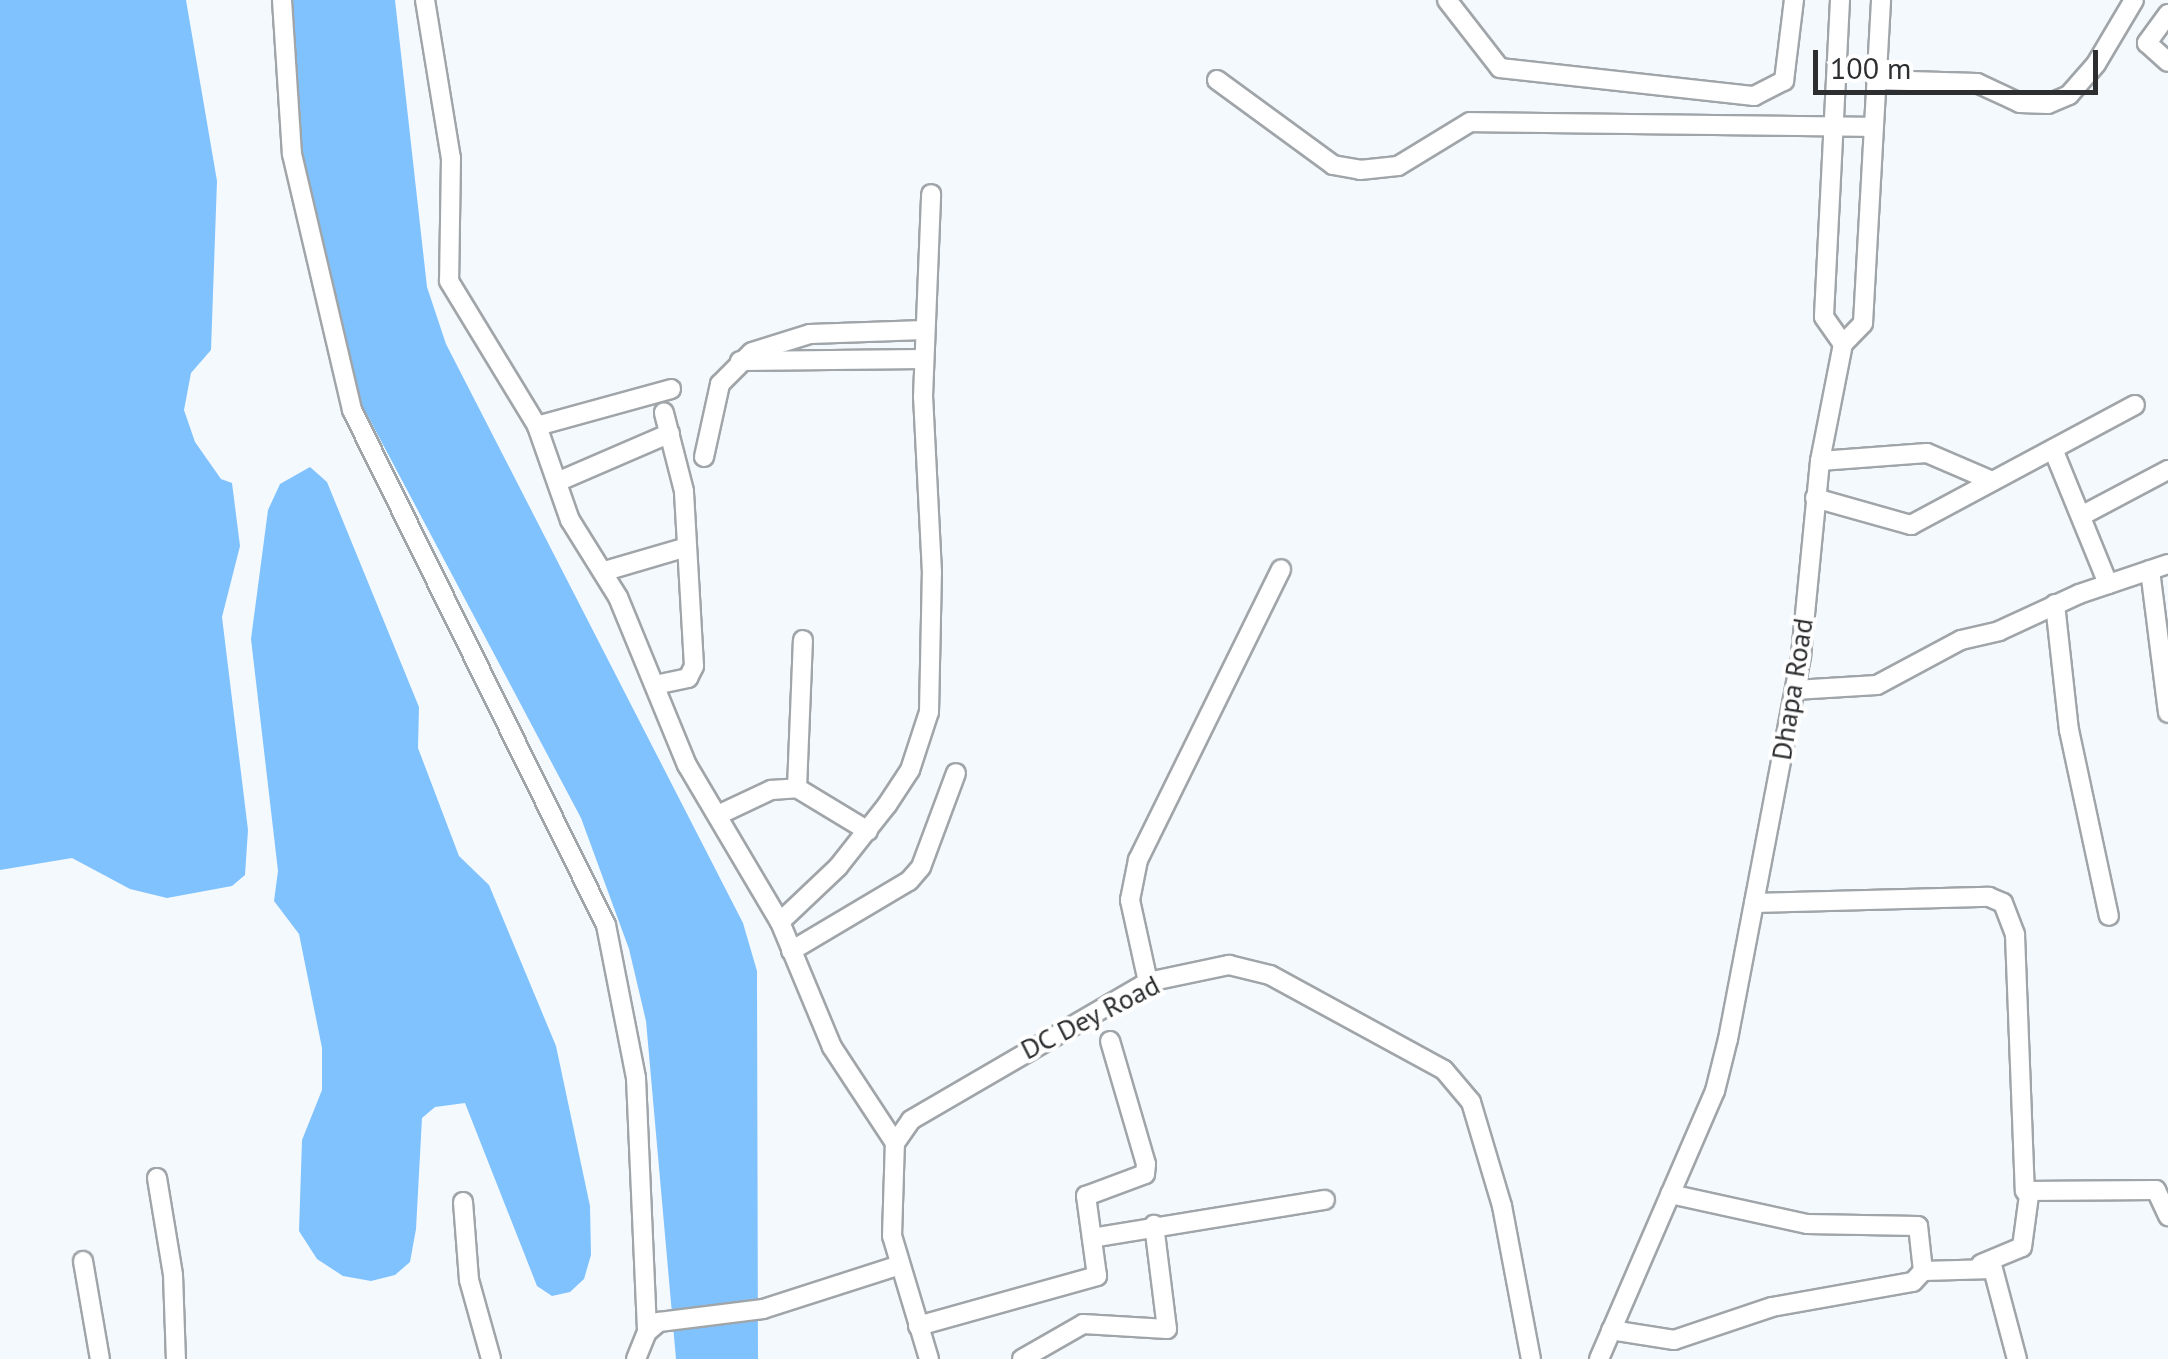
<!DOCTYPE html>
<style>
body{margin:0}
#map{position:relative;width:2168px;height:1359px;overflow:hidden;background:#f4f9fe;font-family:"PT Sans",sans-serif}
div>[style]{position:absolute}
[style*='--x']{left:calc(var(--x)*1px);top:calc(var(--y)*1px);width:calc(var(--w)*1px);rotate:calc(var(--a)*1deg)}
.water>*{inset:0;background:#80c2fe}
.roads{filter:drop-shadow(2px 0 #a0a5a9) drop-shadow(-2px 0 #a0a5a9) drop-shadow(0 2px #a0a5a9) drop-shadow(0 -2px #a0a5a9)}
.minor>*{height:18px;margin:-9px;padding:0 9px;transform-origin:9px;border-radius:9px;background:#fff}
span{translate:-50% -50%;white-space:nowrap;text-align:center;line-height:1.15;-webkit-text-stroke:8px #fff;paint-order:stroke}
.street-label{font-size:28px;color:#2d2e30}
.scale{position:absolute;left:1813px;top:50px;width:285px;height:45px;box-sizing:border-box;border:5px solid #2d2e30;border-top:0;padding-left:12px;font-size:30px;line-height:35px;white-space:nowrap;color:#2d2e30;-webkit-text-stroke:8px #fff;paint-order:stroke}
</style>
<div id="map">
<div class="water">
<div style="clip-path:polygon(0 0,186px 0,217px 181px,211px 350px,191px 373px,184px 410px,195px 442px,221px 479px,232px 483px,240px 546px,222px 617px,248px 830px,245px 875px,232px 886px,167px 898px,130px 889px,72px 858px,0 870px)"></div>
<div style="clip-path:polygon(292px 0,395px 0,427px 287px,446px 344px,743px 923px,757px 971px,758px 1359px,676px 1359px,646px 1021px,629px 949px,581px 818px,353px 388px,304px 174px)"></div>
<div style="clip-path:polygon(310px 467px,327px 482px,419px 707px,418px 748px,459px 856px,489px 885px,556px 1046px,590px 1206px,591px 1255px,584px 1279px,570px 1292px,552px 1296px,537px 1286px,465px 1103px,435px 1107px,422px 1118px,416px 1229px,410px 1262px,395px 1275px,371px 1281px,343px 1276px,317px 1259px,299px 1231px,302px 1140px,322px 1090px,322px 1048px,299px 934px,274px 901px,278px 871px,251px 639px,268px 510px,280px 484px)"></div>
</div>
<div class="roads">
<div class="minor">
<div style="--x:282;--y:0;--w:154;--a:86.3"></div>
<div style="--x:292;--y:154;--w:263;--a:76.8"></div>
<div style="--x:352;--y:410;--w:574;--a:63.75"></div>
<div style="--x:606;--y:925;--w:156;--a:78.9"></div>
<div style="--x:636;--y:1078;--w:254;--a:87.5"></div>
<div style="--x:425;--y:0;--w:160;--a:80.7"></div>
<div style="--x:451;--y:158;--w:123;--a:90.9"></div>
<div style="--x:449;--y:281;--w:170;--a:58.7"></div>
<div style="--x:537;--y:426;--w:100;--a:70.7"></div>
<div style="--x:570;--y:520;--w:91;--a:58.1"></div>
<div style="--x:618;--y:597;--w:182;--a:67.7"></div>
<div style="--x:687;--y:765;--w:182;--a:59.4"></div>
<div style="--x:780;--y:922;--w:135;--a:67.4"></div>
<div style="--x:832;--y:1047;--w:115;--a:56.7"></div>
<div style="--x:1447;--y:0;--w:86;--a:52.1"></div>
<div style="--x:1500;--y:68;--w:256;--a:6.3"></div>
<div style="--x:1754;--y:96;--w:34;--a:-27"></div>
<div style="--x:1784;--y:81;--w:82;--a:-83"></div>
<div style="--x:1840;--y:0;--w:317;--a:92.9"></div>
<div style="--x:1824;--y:317;--w:33;--a:55"></div>
<div style="--x:2168;--y:14;--w:36;--a:126"></div>
<div style="--x:2147;--y:43;--w:28;--a:42"></div>
<div style="--x:1217;--y:80;--w:144;--a:36.2"></div>
<div style="--x:1333;--y:165;--w:27;--a:10"></div>
<div style="--x:1360;--y:170;--w:38;--a:-6"></div>
<div style="--x:1398;--y:166;--w:84;--a:-31.4"></div>
<div style="--x:1470;--y:122;--w:403;--a:0.7"></div>
<div style="--x:1876;--y:80;--w:101;--a:1.7"></div>
<div style="--x:1977;--y:83;--w:47;--a:24.9"></div>
<div style="--x:2020;--y:103;--w:28;--a:2"></div>
<div style="--x:2048;--y:104;--w:23;--a:-23"></div>
<div style="--x:2069;--y:95;--w:41;--a:-48.9"></div>
<div style="--x:2096;--y:64;--w:74;--a:-59.3"></div>
<div style="--x:740;--y:361;--w:183;--a:-0.6"></div>
<div style="--x:537;--y:426;--w:139;--a:-15.4"></div>
<div style="--x:2053;--y:449;--w:146;--a:67.8"></div>
<div style="--x:704;--y:457;--w:75;--a:-77.6"></div>
<div style="--x:720;--y:384;--w:45;--a:-45"></div>
<div style="--x:752;--y:352;--w:61;--a:-17.2"></div>
<div style="--x:810;--y:334;--w:114;--a:-2"></div>
<div style="--x:1820;--y:461;--w:107;--a:-4.3"></div>
<div style="--x:1927;--y:453;--w:71;--a:23.3"></div>
<div style="--x:557;--y:482;--w:123;--a:-23.4"></div>
<div style="--x:1815;--y:498;--w:100;--a:15.7"></div>
<div style="--x:1911;--y:525;--w:254;--a:-28.2"></div>
<div style="--x:2081;--y:516;--w:98;--a:-27.9"></div>
<div style="--x:2150;--y:570;--w:144;--a:82.8"></div>
<div style="--x:605;--y:571;--w:85;--a:-16.3"></div>
<div style="--x:2055;--y:604;--w:127;--a:83.7"></div>
<div style="--x:2069;--y:730;--w:190;--a:77.9"></div>
<div style="--x:655;--y:685;--w:34;--a:-12"></div>
<div style="--x:688;--y:678;--w:13;--a:-63"></div>
<div style="--x:694;--y:666;--w:175;--a:-93.3"></div>
<div style="--x:684;--y:491;--w:81;--a:-104.4"></div>
<div style="--x:1795;--y:690;--w:82;--a:-3.5"></div>
<div style="--x:1877;--y:685;--w:95;--a:-28.2"></div>
<div style="--x:1961;--y:640;--w:39;--a:-13"></div>
<div style="--x:1999;--y:631;--w:88;--a:-24.8"></div>
<div style="--x:2079;--y:594;--w:94;--a:-18.6"></div>
<div style="--x:797;--y:788;--w:148;--a:-87.7"></div>
<div style="--x:718;--y:815;--w:59;--a:-25.3"></div>
<div style="--x:771;--y:790;--w:26;--a:-4"></div>
<div style="--x:797;--y:788;--w:83;--a:31.2"></div>
<div style="--x:1754;--y:903;--w:235;--a:-1.5"></div>
<div style="--x:1989;--y:897;--w:15;--a:23"></div>
<div style="--x:2003;--y:903;--w:34;--a:69"></div>
<div style="--x:2015;--y:935;--w:256;--a:87.8"></div>
<div style="--x:2025;--y:1191;--w:131;--a:-0.4"></div>
<div style="--x:2156;--y:1190;--w:29;--a:65"></div>
<div style="--x:780;--y:922;--w:80;--a:-43.5"></div>
<div style="--x:838;--y:867;--w:79;--a:-51.7"></div>
<div style="--x:887;--y:805;--w:42;--a:-56.7"></div>
<div style="--x:910;--y:770;--w:61;--a:-71.9"></div>
<div style="--x:929;--y:712;--w:139;--a:-88.8"></div>
<div style="--x:932;--y:573;--w:176;--a:-92.9"></div>
<div style="--x:923;--y:397;--w:203;--a:-87.7"></div>
<div style="--x:791;--y:951;--w:137;--a:-30.7"></div>
<div style="--x:909;--y:881;--w:18;--a:-49"></div>
<div style="--x:921;--y:867;--w:100;--a:-69.6"></div>
<div style="--x:1148;--y:982;--w:84;--a:-102.4"></div>
<div style="--x:1130;--y:900;--w:41;--a:-78.7"></div>
<div style="--x:1138;--y:860;--w:324;--a:-63.8"></div>
<div style="--x:157;--y:1178;--w:98;--a:80.6"></div>
<div style="--x:173;--y:1275;--w:84;--a:88"></div>
<div style="--x:463;--y:1202;--w:78;--a:85.6"></div>
<div style="--x:469;--y:1280;--w:82;--a:74.4"></div>
<div style="--x:1092;--y:1238;--w:236;--a:-9.3"></div>
<div style="--x:83;--y:1261;--w:99;--a:80.2"></div>
<div style="--x:1981;--y:1264;--w:44;--a:-22.5"></div>
<div style="--x:2022;--y:1247;--w:52;--a:-82.3"></div>
<div style="--x:1923;--y:1271;--w:70;--a:-1.6"></div>
<div style="--x:1993;--y:1269;--w:93;--a:75.1"></div>
<div style="--x:918;--y:1326;--w:186;--a:-15.6"></div>
<div style="--x:1097;--y:1276;--w:81;--a:-97.8"></div>
<div style="--x:1086;--y:1196;--w:63;--a:-20.4"></div>
<div style="--x:1145;--y:1174;--w:10;--a:-84"></div>
<div style="--x:1146;--y:1164;--w:128;--a:-106.3"></div>
<div style="--x:1611;--y:1330;--w:64;--a:9"></div>
<div style="--x:1674;--y:1340;--w:103;--a:-18.6"></div>
<div style="--x:1772;--y:1307;--w:143;--a:-10.1"></div>
<div style="--x:1913;--y:1282;--w:15;--a:-48"></div>
<div style="--x:1923;--y:1271;--w:45;--a:-96.3"></div>
<div style="--x:1918;--y:1226;--w:111;--a:-179"></div>
<div style="--x:1807;--y:1224;--w:140;--a:-167.6"></div>
<div style="--x:636;--y:1359;--w:29;--a:-68"></div>
<div style="--x:647;--y:1332;--w:16;--a:-40"></div>
<div style="--x:659;--y:1322;--w:105;--a:-7.1"></div>
<div style="--x:763;--y:1309;--w:141;--a:-17.8"></div>
<div style="--x:929;--y:1359;--w:128;--a:-106.7"></div>
<div style="--x:892;--y:1236;--w:93;--a:-88.2"></div>
<div style="--x:895;--y:1143;--w:28;--a:-55"></div>
<div style="--x:911;--y:1120;--w:274;--a:-30.2"></div>
<div style="--x:1148;--y:982;--w:83;--a:-11.9"></div>
<div style="--x:1229;--y:965;--w:42;--a:13.7"></div>
<div style="--x:1270;--y:975;--w:198;--a:28.6"></div>
<div style="--x:1444;--y:1070;--w:42;--a:49.8"></div>
<div style="--x:1471;--y:1102;--w:109;--a:73.4"></div>
<div style="--x:1502;--y:1206;--w:156;--a:79.3"></div>
<div style="--x:1022;--y:1359;--w:70;--a:-29.8"></div>
<div style="--x:1083;--y:1324;--w:84;--a:3.4"></div>
<div style="--x:1167;--y:1329;--w:105;--a:-97.1"></div>
<div style="--x:1599;--y:1359;--w:292;--a:-66.6"></div>
<div style="--x:1715;--y:1091;--w:54;--a:-76"></div>
<div style="--x:1728;--y:1039;--w:391;--a:-79.2"></div>
<div style="--x:1801;--y:655;--w:195;--a:-84.4"></div>
<div style="--x:1820;--y:461;--w:119;--a:-78.9"></div>
<div style="--x:1843;--y:344;--w:29;--a:-46"></div>
<div style="--x:1863;--y:323;--w:324;--a:-86.8"></div>
</div>
</div>
<div class="street-label">
<span style="left:1792px;top:689px;rotate:-81deg">Dhapa Road</span>
<span style="left:1090px;top:1017px;rotate:-27deg">DC Dey Road</span>
</div>
<div class="scale">100 m</div>
</div>
